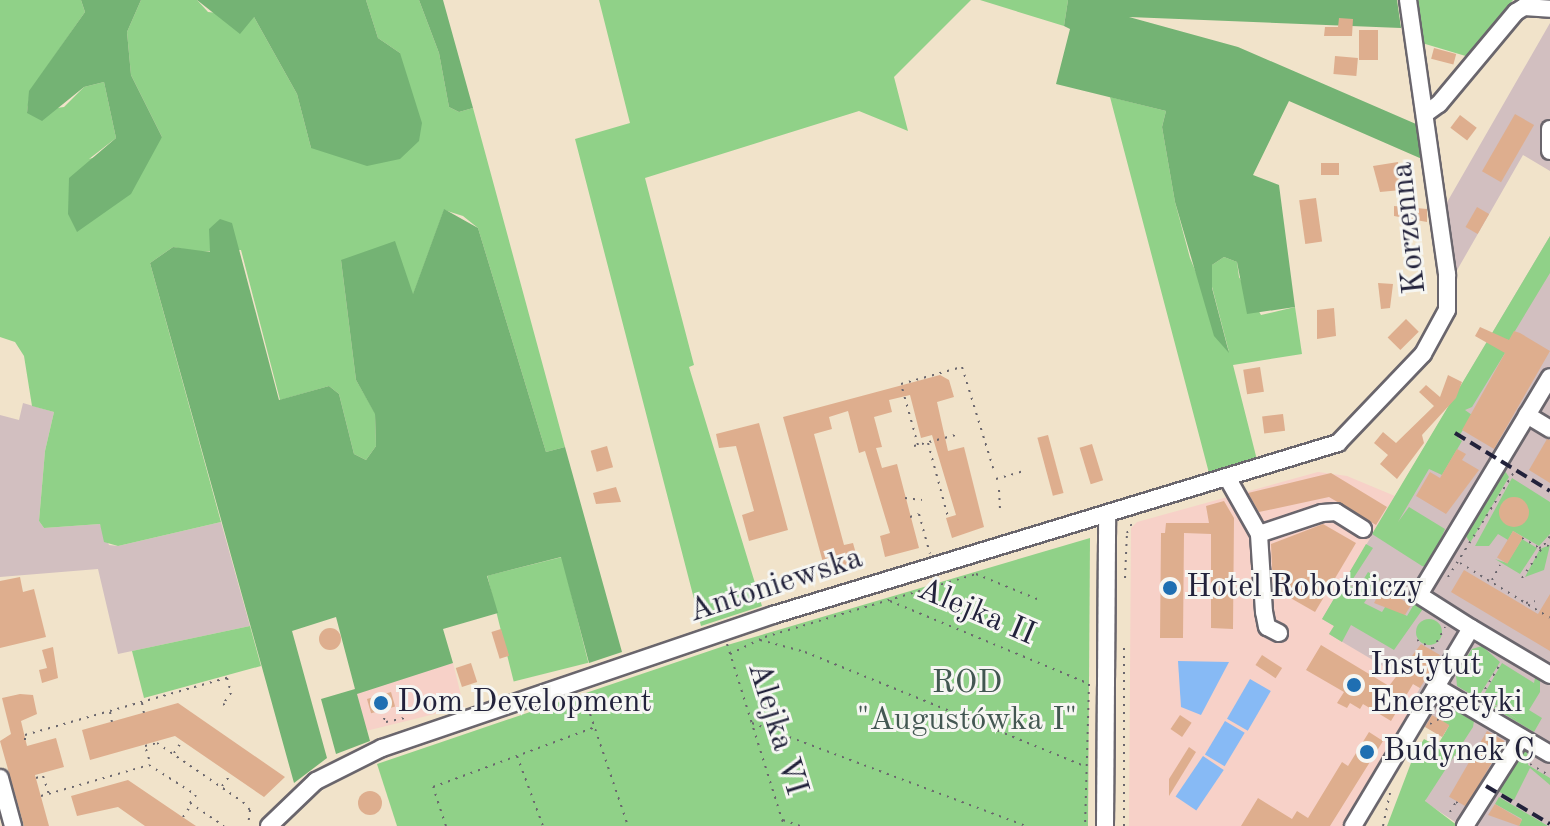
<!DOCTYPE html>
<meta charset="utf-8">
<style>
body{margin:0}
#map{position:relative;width:1550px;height:826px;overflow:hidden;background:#f1e3ca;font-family:"Old Standard TT",serif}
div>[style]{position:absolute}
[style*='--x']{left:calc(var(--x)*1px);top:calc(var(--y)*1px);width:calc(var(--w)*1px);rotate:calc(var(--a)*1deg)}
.built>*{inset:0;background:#f7d1c8;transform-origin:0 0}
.industrial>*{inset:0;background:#d2bfc0}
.green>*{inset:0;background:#90d188;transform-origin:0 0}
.round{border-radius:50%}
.forest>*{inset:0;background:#74b374}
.water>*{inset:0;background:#87baf5;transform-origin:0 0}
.building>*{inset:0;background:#deae8e;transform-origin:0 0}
.path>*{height:2px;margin-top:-1px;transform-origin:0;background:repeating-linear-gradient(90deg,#6a666d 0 2px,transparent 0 8px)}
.roads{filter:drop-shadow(2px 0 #6a666d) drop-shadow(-2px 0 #6a666d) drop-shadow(0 2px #6a666d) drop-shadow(0 -2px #6a666d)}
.minor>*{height:16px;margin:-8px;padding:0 8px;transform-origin:8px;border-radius:8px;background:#fff}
.rail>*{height:4px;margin-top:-2px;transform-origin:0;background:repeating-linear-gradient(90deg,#22223b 0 12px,transparent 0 18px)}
.dots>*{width:22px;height:22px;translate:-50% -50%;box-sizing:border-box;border:4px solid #f6f6f2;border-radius:50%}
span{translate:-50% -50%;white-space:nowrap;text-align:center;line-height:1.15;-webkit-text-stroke:6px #f6f6f2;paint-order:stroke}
.street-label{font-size:32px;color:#22223b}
.poi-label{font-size:32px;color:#22223b}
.left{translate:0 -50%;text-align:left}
.park-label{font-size:32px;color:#435752}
</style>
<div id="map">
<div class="built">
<div style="clip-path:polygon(1318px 472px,1347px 476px,1395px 496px,1322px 619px,1334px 626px,1330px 634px,1420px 688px,1408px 708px,1414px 713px,1347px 826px,1129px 826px,1131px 528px,1137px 522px)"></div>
<div style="left:453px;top:663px;width:45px;height:102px;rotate:76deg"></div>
</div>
<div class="industrial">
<div style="clip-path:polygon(1550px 23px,1550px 171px,1523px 155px,1456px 272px,1446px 204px)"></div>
<div style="clip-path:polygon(1550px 236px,1550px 826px,1453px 826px,1455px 822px,1425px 802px,1447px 728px,1442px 737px,1421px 724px,1424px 718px,1408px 709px,1420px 688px,1329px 634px,1334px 626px,1322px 619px)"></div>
<div style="clip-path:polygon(23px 403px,54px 412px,45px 451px,39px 521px,44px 528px,100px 524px,109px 545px,118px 546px,221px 522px,250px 626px,118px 654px,98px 569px,0 577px,0 415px,19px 420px)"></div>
</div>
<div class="green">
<div style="clip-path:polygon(0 0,81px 0,85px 12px,30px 91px,27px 112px,64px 107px,84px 87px,104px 82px,116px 138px,89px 159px,162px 137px,131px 75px,127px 32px,141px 0,197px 0,208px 12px,254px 17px,297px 94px,311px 148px,400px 53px,378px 38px,366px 0,419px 0,439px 53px,449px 107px,459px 112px,473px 108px,565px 447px,546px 452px,478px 228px,463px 216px,444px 210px,413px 295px,341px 260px,356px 380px,375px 413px,376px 446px,366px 460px,354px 454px,339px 394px,329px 386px,280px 400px,241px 250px,198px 252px,173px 247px,150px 263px,221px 522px,118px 546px,104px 542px,100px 524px,44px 528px,39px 521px,45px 451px,54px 412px,32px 406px,24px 356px,15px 342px,0 337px)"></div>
<div style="clip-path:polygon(599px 0,971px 0,894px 77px,908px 131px,859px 111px,645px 178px,694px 365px,689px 367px,762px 606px,701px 626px,575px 139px,630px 123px)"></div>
<div style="clip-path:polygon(980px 0,1068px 0,1064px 26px)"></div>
<div style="clip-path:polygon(1416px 0,1513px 0,1469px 57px,1422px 43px)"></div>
<div style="clip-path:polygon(1110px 97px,1166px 111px,1162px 127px,1175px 202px,1190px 258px,1229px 352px,1212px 287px,1212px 265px,1224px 257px,1237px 262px,1239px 277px,1261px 315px,1295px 307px,1302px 354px,1233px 365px,1257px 460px,1209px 473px)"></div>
<div style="clip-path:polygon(1550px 236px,1550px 273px,1512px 336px,1514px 343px,1506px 339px,1505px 353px,1472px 407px,1465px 410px,1472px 415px,1458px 438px,1462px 441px,1442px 475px,1429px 469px,1398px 522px,1409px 507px,1445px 529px,1429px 567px,1422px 566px,1372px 534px)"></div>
<div style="clip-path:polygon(1505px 471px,1509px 477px,1470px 543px,1466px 536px)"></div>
<div style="clip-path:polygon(1512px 478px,1550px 502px,1550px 534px,1539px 546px,1513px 531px,1508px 540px,1498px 534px,1489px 546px,1475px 546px)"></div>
<div style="clip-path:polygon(1090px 538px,1088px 826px,397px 826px,377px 764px,724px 646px)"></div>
<div style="clip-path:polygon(1522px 539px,1537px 548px,1520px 574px,1495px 559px,1507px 563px)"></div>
<div style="clip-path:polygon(1366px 544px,1373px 548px,1349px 585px,1357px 590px,1368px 572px,1380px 579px,1364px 603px,1382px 612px,1387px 604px,1407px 616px,1416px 601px,1425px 606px,1394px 650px,1351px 625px,1342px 642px,1329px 634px,1334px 626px,1322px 619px)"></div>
<div style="clip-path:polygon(1550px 545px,1544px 570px,1525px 577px,1540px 549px)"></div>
<div style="left:562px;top:557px;width:109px;height:77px;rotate:76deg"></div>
<div class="round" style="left:1416px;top:619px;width:26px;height:26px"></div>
<div style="clip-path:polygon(250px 626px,261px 666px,144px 698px,132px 651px)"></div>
<div style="clip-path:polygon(1482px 646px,1500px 662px,1479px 696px,1518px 720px,1483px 696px,1502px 663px,1534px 683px,1536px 673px,1540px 678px,1540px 692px,1529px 710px,1542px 718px,1534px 732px,1457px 686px,1456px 675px,1472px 649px)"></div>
<div style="clip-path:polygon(1451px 707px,1474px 721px,1473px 727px,1425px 801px,1458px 826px,1387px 826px,1414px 755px,1424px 739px,1437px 746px,1449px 726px,1443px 722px)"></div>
<div style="clip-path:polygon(1521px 750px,1527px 750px,1528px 765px,1550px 778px,1550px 785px,1530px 768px,1514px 800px,1496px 790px)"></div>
<div style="clip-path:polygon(1499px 797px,1548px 826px,1519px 826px,1522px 819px,1495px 804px)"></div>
</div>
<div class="forest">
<div style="clip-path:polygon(81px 0,141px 0,127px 32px,131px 75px,162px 137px,131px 194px,77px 232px,68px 214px,69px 178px,116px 138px,104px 82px,84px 87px,42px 121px,27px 113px,29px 91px,85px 12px)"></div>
<div style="clip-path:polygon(197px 0,366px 0,378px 38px,400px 53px,422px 123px,419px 141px,400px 159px,367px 166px,311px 148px,297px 94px,254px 17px,240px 34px)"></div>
<div style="clip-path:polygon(419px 0,443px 0,473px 108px,459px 112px,449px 107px,439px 53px)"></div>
<div style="clip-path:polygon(1068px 0,1397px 0,1401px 28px,1129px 17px,1238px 47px,1416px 124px,1422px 159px,1289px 101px,1253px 175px,1279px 185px,1295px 307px,1247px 314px,1237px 262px,1224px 257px,1212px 265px,1212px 288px,1229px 353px,1214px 336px,1175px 202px,1162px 127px,1166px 111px,1056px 84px,1070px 29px,1064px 26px)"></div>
<div style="clip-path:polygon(444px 209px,478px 228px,546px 452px,565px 447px,622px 652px,589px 663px,561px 557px,487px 576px,498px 613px,443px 629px,453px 663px,357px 694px,370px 741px,336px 754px,321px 699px,355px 689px,336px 617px,292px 631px,327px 758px,294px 783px,150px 263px,173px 247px,210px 252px,209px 229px,220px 219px,232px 223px,279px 400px,329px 386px,339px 394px,354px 454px,366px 460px,376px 446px,375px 414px,356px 380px,341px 260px,395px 241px,413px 294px)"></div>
</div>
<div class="water">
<div style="clip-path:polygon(1178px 661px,1229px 662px,1201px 715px,1181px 707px)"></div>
<div style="left:1250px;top:679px;width:24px;height:46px;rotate:30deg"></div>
<div style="left:1225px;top:721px;width:23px;height:39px;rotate:31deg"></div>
<div style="left:1203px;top:756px;width:25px;height:49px;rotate:34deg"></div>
</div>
<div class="building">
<div style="clip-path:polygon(1339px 18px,1353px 19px,1352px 36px,1324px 36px,1325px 27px,1338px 27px)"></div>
<div style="left:1359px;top:30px;width:19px;height:30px"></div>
<div style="left:1434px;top:48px;width:23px;height:11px;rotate:15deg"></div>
<div style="left:1335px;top:56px;width:23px;height:18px;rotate:5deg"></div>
<div style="left:1515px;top:114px;width:22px;height:66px;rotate:30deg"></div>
<div style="left:1460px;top:115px;width:21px;height:16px;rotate:37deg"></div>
<div style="clip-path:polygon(1398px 162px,1401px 190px,1380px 192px,1373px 166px)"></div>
<div style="left:1321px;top:163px;width:18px;height:12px"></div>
<div style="left:1316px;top:198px;width:44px;height:17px;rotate:82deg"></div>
<div style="clip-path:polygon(1394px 206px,1427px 209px,1427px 222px,1394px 216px)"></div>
<div style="left:1477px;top:207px;width:14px;height:23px;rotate:30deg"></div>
<div style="clip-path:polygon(1378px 283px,1393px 284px,1390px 308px,1381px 309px)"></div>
<div style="clip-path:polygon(1334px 308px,1336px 336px,1317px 339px,1317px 310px)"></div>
<div style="left:1406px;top:319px;width:18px;height:26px;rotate:45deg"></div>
<div style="clip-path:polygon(1480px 327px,1509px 340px,1514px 331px,1520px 333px,1550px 351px,1494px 449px,1462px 430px,1505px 353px,1475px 336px)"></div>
<div style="left:1260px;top:367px;width:25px;height:17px;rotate:81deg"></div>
<div style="clip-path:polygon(940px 375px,949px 380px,954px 397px,937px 402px,948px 451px,964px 447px,984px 527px,952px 538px,946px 518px,956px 515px,932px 435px,921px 438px,910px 395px,889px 400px,892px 412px,874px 417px,882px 447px,876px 448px,882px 468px,897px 464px,919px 548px,885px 557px,880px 536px,890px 533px,865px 451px,859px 453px,848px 411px,829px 417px,832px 429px,814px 434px,844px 545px,853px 543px,860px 568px,827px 577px,783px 417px)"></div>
<div style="clip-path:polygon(1448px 375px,1462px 382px,1456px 398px,1422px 435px,1424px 443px,1397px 479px,1380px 464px,1388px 455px,1374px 443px,1383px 432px,1396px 443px,1434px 406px,1419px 392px,1426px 385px,1440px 397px)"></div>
<div style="left:1283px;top:414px;width:17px;height:21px;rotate:83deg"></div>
<div style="clip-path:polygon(759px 423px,788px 530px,749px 541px,742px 515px,754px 511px,736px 446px,719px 448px,716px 434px)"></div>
<div style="left:1048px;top:435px;width:60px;height:11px;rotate:75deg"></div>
<div style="clip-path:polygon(1547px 439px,1550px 440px,1550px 483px,1529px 470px)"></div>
<div style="left:1092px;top:444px;width:38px;height:13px;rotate:73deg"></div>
<div style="left:607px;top:446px;width:22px;height:17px;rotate:74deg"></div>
<div style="clip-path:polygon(1457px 449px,1466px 454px,1462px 460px,1479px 470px,1446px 514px,1416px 496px,1430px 472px,1440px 478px)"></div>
<div style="clip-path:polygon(1331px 473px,1387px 507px,1376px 525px,1329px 497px,1259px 512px,1248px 493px)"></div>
<div style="clip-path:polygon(616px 487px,621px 502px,596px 504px,593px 493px)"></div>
<div class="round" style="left:1499px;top:497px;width:30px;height:30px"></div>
<div style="clip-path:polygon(1224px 501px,1234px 518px,1233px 629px,1211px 628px,1211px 534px,1184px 533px,1183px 638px,1160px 638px,1161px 533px,1165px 533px,1166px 523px,1209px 523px,1206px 506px)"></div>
<div style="clip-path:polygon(1323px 524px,1356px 543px,1315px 612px,1273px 588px,1271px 544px)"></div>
<div style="left:1513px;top:531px;width:12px;height:31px;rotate:31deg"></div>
<div style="clip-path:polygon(1464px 570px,1538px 614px,1550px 594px,1550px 651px,1451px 592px)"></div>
<div style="clip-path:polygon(20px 577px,23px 592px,34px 589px,46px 637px,0 648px,0 581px)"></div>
<div style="clip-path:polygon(1382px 588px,1411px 605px,1405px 615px,1374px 603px)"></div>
<div class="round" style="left:319px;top:628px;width:22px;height:22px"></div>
<div style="left:501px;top:629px;width:28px;height:10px;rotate:73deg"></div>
<div style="clip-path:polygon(1421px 644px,1440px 655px,1420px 688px,1413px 684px,1391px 721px,1363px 704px,1360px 709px,1350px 703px,1347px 708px,1337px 703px,1344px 692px,1306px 670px,1321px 645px,1389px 686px)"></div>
<div style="clip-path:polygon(53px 647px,58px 678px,42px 683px,39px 670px,47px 668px,42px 650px)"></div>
<div style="left:1262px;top:655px;width:24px;height:12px;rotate:33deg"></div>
<div style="left:471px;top:663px;width:20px;height:16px;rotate:72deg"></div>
<div style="left:391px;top:692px;width:15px;height:25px;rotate:74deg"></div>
<div style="clip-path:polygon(20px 694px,33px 695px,37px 714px,21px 721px,27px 746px,56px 738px,64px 767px,35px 775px,49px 826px,24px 826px,0 741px,11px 734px,2px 698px)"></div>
<div style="clip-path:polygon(178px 703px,285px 777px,264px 797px,175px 736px,90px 760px,82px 730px)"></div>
<div style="left:1180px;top:715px;width:14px;height:17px;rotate:34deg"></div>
<div style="left:1432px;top:715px;width:20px;height:14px;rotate:30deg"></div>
<div style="left:1487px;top:731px;width:20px;height:76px;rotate:30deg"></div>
<div style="clip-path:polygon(1369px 732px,1383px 741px,1330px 826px,1241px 826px,1258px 798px,1292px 819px,1297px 811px,1308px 818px,1342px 762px,1348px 766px)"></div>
<div style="clip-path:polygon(1189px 747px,1196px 752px,1169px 796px,1169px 779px)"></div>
<div style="clip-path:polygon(128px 780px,181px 816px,196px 826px,145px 826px,118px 807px,77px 816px,71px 796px)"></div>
<div class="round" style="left:358px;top:791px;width:24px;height:24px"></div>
<div style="clip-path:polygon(1495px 804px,1522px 820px,1519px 826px,1488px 815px)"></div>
</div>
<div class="path">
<div style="--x:928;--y:443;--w:77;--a:74.9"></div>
<div style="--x:918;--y:445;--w:63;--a:-105.6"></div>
<div style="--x:901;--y:384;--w:63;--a:-15.6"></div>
<div style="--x:962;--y:367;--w:106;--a:72.9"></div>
<div style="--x:914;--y:446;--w:43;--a:-14.7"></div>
<div style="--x:996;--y:479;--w:26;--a:-16"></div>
<div style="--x:999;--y:490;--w:19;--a:87"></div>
<div style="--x:905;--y:498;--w:17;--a:7"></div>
<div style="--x:910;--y:517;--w:9;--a:-18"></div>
<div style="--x:919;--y:514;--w:41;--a:74.6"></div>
<div style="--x:1522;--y:538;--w:20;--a:30"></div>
<div style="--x:1539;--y:548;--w:11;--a:-15"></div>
<div style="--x:1460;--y:563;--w:105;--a:31.4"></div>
<div style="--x:1448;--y:577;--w:124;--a:-57.8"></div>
<div style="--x:1125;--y:578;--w:45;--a:-87.5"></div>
<div style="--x:1127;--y:533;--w:13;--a:-63"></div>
<div style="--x:1522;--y:578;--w:50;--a:-56.3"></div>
<div style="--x:1492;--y:580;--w:17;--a:-62"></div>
<div style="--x:890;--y:601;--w:216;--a:22.6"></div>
<div style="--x:1089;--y:684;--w:142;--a:91.6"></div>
<div style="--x:1526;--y:603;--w:9;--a:-13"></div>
<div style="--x:760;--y:640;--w:47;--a:14.9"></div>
<div style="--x:805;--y:652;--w:302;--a:22.2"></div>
<div style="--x:1417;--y:640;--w:18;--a:29"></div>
<div style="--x:1433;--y:649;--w:25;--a:-61"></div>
<div style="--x:727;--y:644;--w:191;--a:72.6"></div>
<div style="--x:1124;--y:648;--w:178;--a:90"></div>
<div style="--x:730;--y:654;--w:39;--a:-26"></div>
<div style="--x:765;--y:637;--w:220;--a:-16.6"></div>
<div style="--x:976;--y:574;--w:66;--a:22.3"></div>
<div style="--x:585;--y:699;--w:134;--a:71.3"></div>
<div style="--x:1488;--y:700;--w:8;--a:-150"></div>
<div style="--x:1481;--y:696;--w:37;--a:-59"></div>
<div style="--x:142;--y:703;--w:10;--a:79"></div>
<div style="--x:380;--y:711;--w:13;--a:61"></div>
<div style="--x:386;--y:722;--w:19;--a:-12"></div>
<div style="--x:110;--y:712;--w:10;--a:79"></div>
<div style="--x:752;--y:723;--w:293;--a:20.6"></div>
<div style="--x:1430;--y:724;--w:10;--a:-29"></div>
<div style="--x:25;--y:740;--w:5;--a:-90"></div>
<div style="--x:25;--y:735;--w:210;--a:-15.8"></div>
<div style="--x:227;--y:678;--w:16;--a:75"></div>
<div style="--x:231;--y:693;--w:14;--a:126"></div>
<div style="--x:223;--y:704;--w:4;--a:27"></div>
<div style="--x:174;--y:753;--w:14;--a:-56"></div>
<div style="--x:517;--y:756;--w:75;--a:69.6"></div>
<div style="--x:149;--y:759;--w:14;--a:-107"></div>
<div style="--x:145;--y:746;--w:12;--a:-14"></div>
<div style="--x:157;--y:743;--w:104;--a:34.5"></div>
<div style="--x:243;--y:802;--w:11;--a:49"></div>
<div style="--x:250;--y:810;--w:16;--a:97"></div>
<div style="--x:1530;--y:759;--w:5;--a:90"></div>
<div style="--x:1530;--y:764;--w:23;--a:31"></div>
<div style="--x:36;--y:778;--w:7;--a:-16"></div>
<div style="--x:43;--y:776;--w:19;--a:72"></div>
<div style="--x:222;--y:786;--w:15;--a:-53"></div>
<div style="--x:41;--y:796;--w:112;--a:-16"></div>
<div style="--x:149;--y:765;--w:56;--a:32.6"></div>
<div style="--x:196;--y:795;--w:10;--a:127"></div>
<div style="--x:190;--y:803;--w:41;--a:34.1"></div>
<div style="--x:1450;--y:812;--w:12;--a:-59"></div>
<div style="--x:1456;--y:802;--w:5;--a:37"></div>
<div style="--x:183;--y:817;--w:14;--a:-56"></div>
<div style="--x:783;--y:820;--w:18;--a:19"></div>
<div style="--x:446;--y:826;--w:41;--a:-108.4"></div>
<div style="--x:433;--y:787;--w:173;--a:-20.3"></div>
<div style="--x:1383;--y:826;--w:34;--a:-78"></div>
</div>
<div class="roads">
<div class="minor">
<div style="--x:1425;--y:114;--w:17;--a:-36"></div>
<div style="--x:1439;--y:104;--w:120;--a:-50.1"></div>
<div style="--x:1516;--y:12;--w:9;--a:-32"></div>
<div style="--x:1524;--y:7;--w:26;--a:4"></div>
<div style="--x:1550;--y:129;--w:22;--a:90"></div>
<div style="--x:1527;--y:415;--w:27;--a:31"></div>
<div style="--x:1228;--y:479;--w:63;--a:60.6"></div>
<div style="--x:1471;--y:628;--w:62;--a:-147.6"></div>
<div style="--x:1419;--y:595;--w:254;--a:-59"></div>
<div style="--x:1279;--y:633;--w:13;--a:-153"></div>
<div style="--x:1267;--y:627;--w:15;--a:-101"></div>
<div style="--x:1264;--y:612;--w:78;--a:-93.7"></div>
<div style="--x:1259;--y:534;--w:66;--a:-18.4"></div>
<div style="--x:1322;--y:513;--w:14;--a:-4"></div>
<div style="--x:1336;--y:512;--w:32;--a:32"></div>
<div style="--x:1436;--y:687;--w:132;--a:30.4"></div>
<div style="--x:0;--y:778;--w:50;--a:74.8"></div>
<div style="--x:269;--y:826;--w:65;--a:-43.8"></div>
<div style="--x:316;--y:781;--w:74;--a:-26.6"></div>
<div style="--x:382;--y:748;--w:413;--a:-18.8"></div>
<div style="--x:773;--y:615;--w:591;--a:-16.93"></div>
<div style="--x:1338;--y:443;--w:123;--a:-46.3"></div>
<div style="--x:1423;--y:354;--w:50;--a:-61.4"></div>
<div style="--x:1447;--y:310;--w:36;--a:-90"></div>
<div style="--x:1447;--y:274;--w:277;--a:-98.1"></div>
<div style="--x:1105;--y:826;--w:312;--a:-89.6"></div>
<div style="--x:1353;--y:826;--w:230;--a:-59.2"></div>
<div style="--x:1471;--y:628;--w:92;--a:30.7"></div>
<div style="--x:1465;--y:826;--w:104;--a:-57.5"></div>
</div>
</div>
<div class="rail">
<div style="--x:1455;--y:433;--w:111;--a:31.4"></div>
<div style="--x:1486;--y:786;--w:74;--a:30.7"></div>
</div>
<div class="dots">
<div style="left:1170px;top:588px;background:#1f6fb2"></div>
<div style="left:1354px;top:685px;background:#1f6fb2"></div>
<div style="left:381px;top:703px;background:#1f6fb2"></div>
<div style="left:1367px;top:752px;background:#1f6fb2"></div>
</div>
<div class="street-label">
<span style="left:1410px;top:228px;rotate:-96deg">Korzenna</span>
<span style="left:776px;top:586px;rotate:-18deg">Antoniewska</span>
<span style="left:976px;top:613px;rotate:23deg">Alejka II</span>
<span style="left:776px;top:729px;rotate:73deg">Alejka VI</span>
</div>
<div class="poi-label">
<span class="left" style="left:1186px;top:588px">Hotel Robotniczy</span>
<span class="left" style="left:1370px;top:685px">Instytut<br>Energetyki</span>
<span class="left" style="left:397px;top:703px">Dom Development</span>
<span class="left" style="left:1383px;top:752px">Budynek C</span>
</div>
<div class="park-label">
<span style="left:967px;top:703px">ROD<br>"Augustówka I"</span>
</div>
</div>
